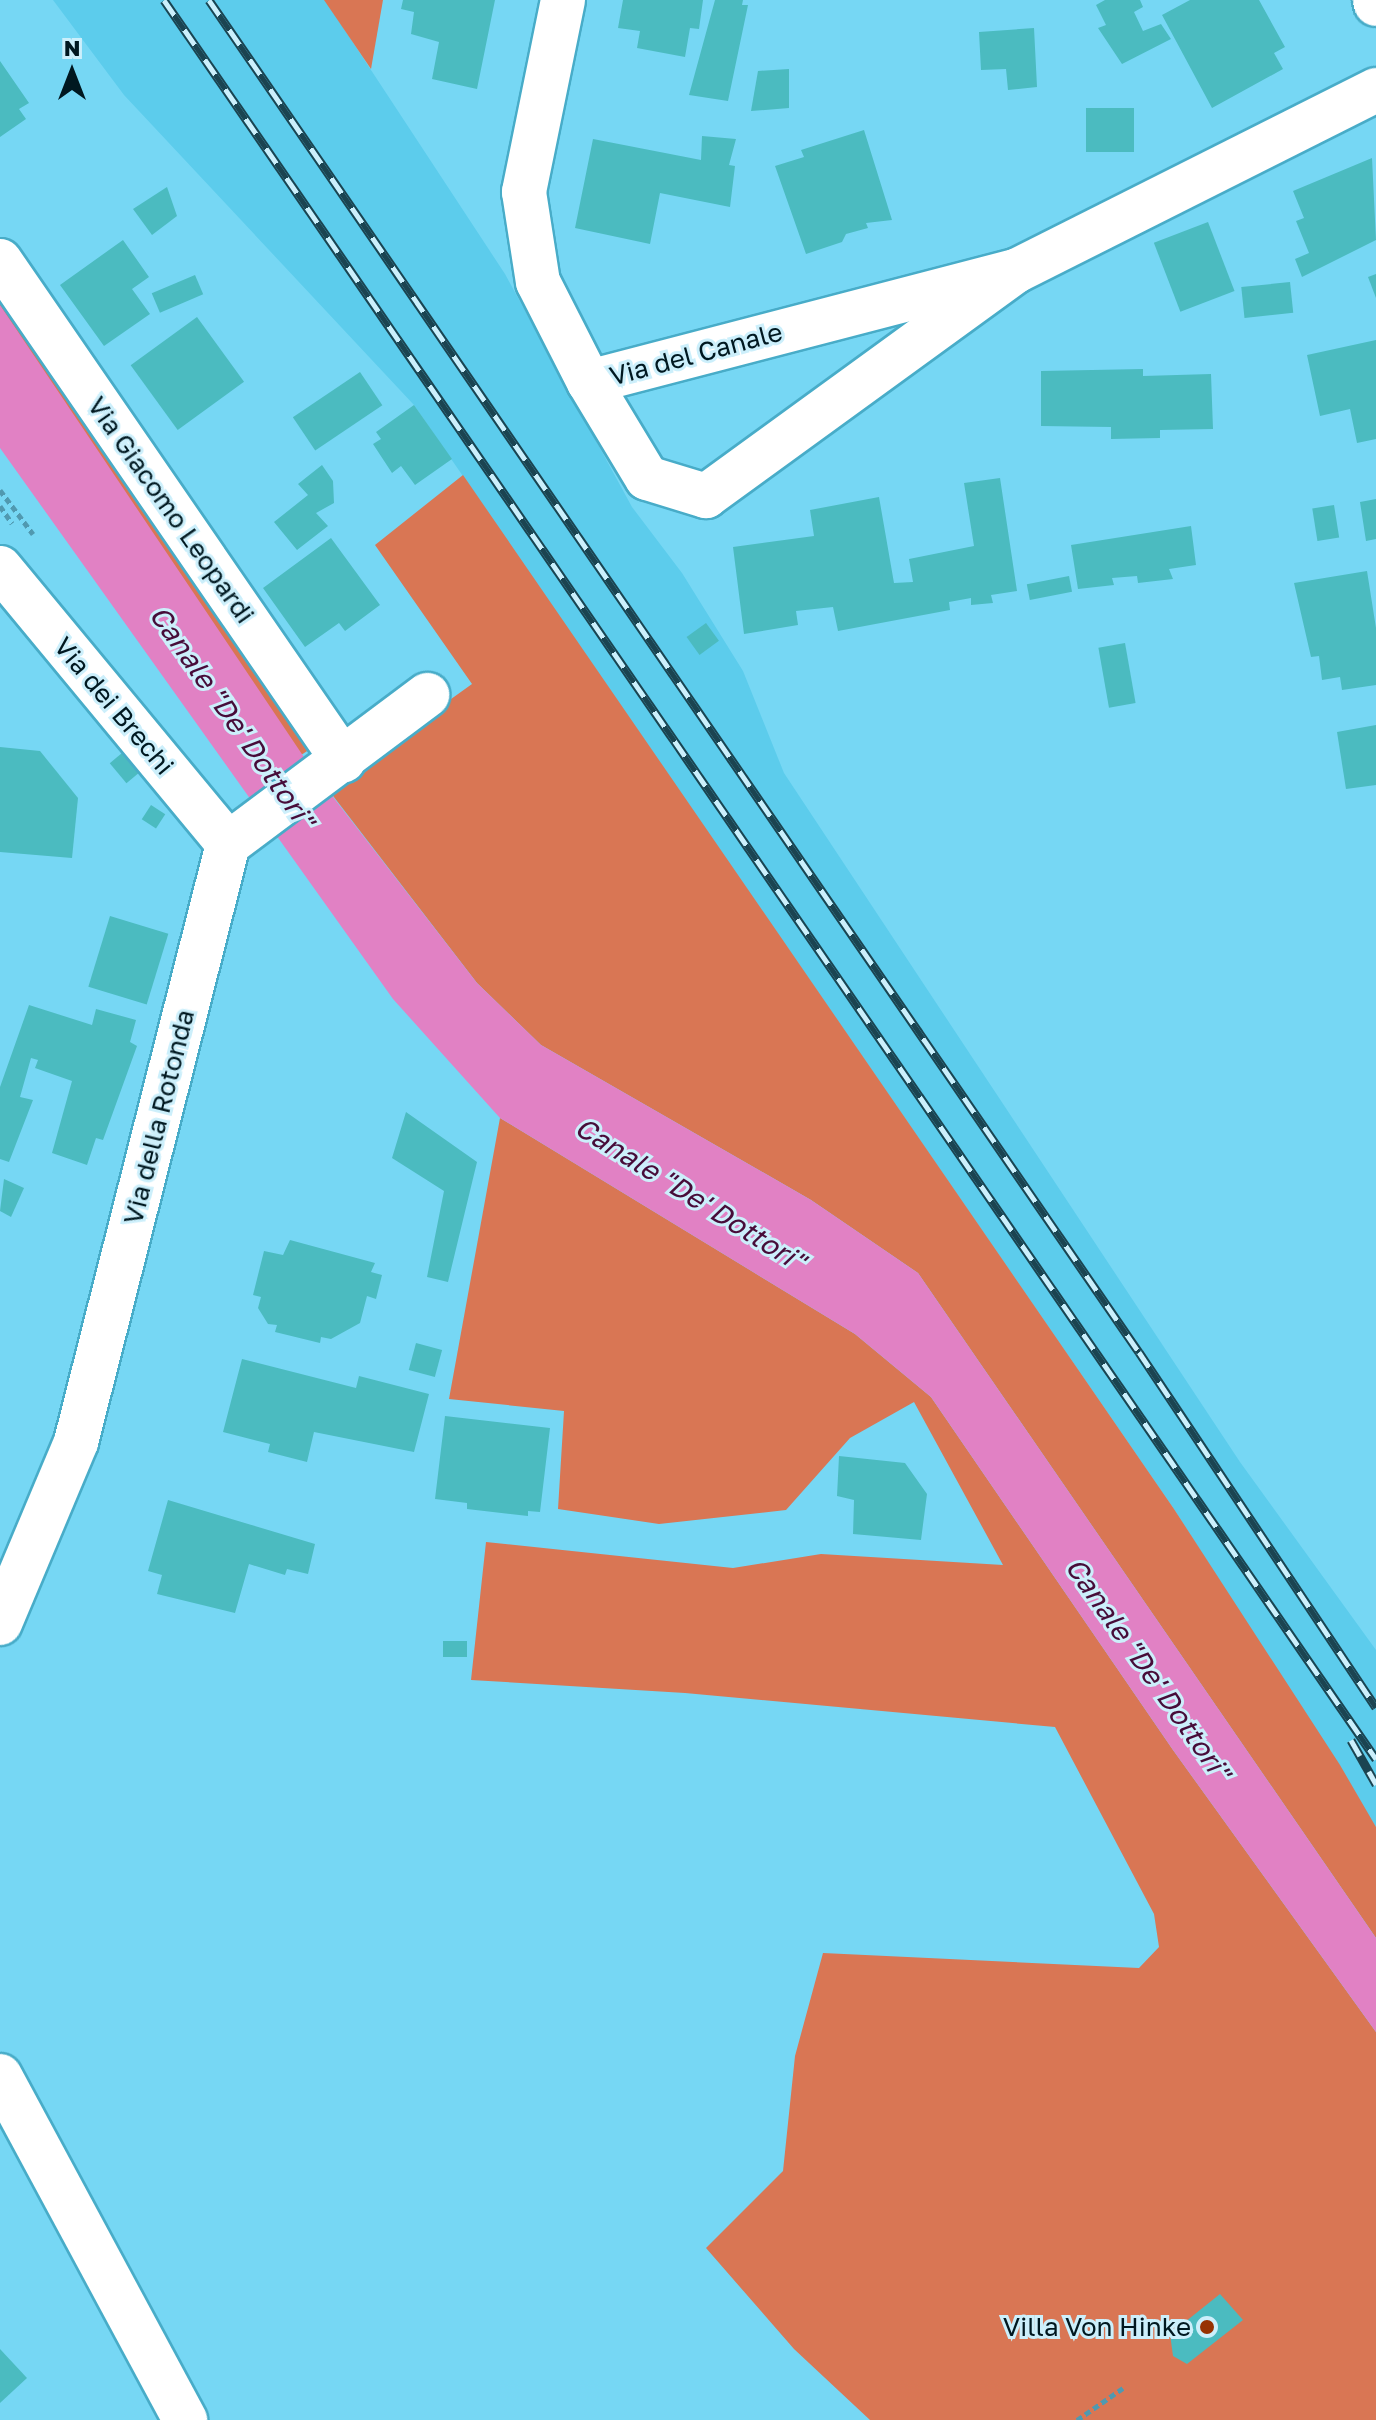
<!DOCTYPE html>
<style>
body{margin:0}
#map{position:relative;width:1376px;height:2420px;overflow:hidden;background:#76d7f4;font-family:"Golos Text",sans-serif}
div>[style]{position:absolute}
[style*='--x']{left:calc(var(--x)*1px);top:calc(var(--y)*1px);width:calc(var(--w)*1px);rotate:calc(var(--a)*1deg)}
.built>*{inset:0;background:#5cccec}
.green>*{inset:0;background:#d97654;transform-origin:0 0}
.water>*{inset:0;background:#e181c4}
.building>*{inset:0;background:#4bbbc0;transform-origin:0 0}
.path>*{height:5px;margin-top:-2.5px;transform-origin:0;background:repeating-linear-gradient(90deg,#5099b0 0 6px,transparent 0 10px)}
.roads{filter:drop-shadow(2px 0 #48acc8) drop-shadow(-2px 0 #48acc8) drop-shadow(0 2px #48acc8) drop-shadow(0 -2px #48acc8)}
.minor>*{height:44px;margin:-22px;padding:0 22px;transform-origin:22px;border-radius:22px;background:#fff}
.secondary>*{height:44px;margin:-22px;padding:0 22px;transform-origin:22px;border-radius:22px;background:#fff}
.rail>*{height:9px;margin-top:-4.5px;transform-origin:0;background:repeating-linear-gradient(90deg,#cceffb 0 18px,#1b4451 0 36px);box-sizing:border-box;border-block:2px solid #1b4451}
.dots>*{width:22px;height:22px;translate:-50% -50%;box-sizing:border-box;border:4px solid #cceffb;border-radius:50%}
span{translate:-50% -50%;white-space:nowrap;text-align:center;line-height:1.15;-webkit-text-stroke:6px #cceffb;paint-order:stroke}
.street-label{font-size:26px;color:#001820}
.poi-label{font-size:26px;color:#001820}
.right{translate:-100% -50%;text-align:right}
.water-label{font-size:28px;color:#470c39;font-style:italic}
.north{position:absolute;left:32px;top:32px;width:80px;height:80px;-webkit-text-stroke:6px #cceffb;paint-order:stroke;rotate:0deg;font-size:22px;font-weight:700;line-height:32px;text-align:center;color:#001820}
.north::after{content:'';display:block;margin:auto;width:28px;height:36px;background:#001820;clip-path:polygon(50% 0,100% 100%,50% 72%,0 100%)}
</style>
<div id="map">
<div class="built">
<div style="clip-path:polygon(53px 0,325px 0,505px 274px,632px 507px,682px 573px,743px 671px,784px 773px,1240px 1462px,1376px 1650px,1376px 1827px,1174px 1509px,414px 405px,124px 95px)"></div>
</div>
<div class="green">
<div style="clip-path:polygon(325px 0,383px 0,371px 69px,324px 0)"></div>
<div style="left:0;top:273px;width:568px;height:32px;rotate:56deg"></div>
<div style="clip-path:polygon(463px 475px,1174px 1509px,1340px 1765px,1376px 1827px,1376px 1938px,918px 1273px,811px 1200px,541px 1045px,477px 983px,327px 788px,472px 684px,375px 545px)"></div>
<div style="clip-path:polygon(500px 1118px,855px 1334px,931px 1397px,1173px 1750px,1376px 2032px,1376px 2420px,870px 2420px,794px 2349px,706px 2248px,783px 2171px,795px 2056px,823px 1953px,1139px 1968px,1159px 1947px,1154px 1914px,1055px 1727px,685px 1693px,471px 1680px,486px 1542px,733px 1568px,821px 1554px,1003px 1565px,914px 1402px,850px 1438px,786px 1510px,659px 1524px,558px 1509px,564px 1411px,449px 1399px)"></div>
</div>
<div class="water">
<div style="clip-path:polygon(0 305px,316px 775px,477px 983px,541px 1045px,811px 1200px,918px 1273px,1376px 1938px,1376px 2032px,1173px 1750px,931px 1397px,855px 1334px,500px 1118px,393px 999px,0 448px)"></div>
</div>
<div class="building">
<div style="clip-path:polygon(403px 0,495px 0,477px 89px,432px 79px,439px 42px,411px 34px,414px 12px,401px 9px)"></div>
<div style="clip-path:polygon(623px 0,703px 0,699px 29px,690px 28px,685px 57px,637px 48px,640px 31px,618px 28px)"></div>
<div style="clip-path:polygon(715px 0,743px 0,742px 5px,748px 5px,728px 101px,689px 95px)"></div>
<div style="clip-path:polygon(1105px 0,1140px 0,1143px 7px,1134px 12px,1143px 31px,1161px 24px,1171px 39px,1122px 64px,1098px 28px,1106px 25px,1096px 5px)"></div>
<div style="clip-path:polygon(1190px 0,1259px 0,1285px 47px,1274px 53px,1283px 69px,1212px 108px,1162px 15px)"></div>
<div style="clip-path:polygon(1034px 28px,1037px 87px,1008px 90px,1006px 69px,981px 70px,979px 32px)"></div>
<div style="clip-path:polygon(0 61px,29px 103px,19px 109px,26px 119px,0 137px)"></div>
<div style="clip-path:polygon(789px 69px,789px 108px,751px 111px,758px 71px)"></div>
<div style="left:1086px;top:108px;width:48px;height:44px"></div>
<div style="clip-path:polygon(864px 130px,892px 220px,866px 223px,868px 228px,846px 234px,842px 242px,806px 254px,775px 166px,804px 157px,801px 150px)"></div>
<div style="clip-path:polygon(702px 136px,736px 139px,729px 165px,735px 166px,730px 207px,660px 193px,650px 244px,575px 228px,593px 139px,701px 160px)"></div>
<div style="clip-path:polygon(1372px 158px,1376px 240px,1302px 277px,1295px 259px,1309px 253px,1296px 221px,1304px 218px,1293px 191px)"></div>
<div style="clip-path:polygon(167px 187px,177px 216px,152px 235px,133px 209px)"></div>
<div style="left:1208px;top:222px;width:74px;height:58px;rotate:69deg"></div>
<div style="clip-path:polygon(123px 240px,149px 277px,132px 289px,150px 314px,104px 346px,60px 285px)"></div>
<div style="clip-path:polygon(1376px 274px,1376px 298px,1368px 277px)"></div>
<div style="left:195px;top:275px;width:21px;height:47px;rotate:67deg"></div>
<div style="left:1290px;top:282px;width:31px;height:49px;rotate:84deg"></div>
<div style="left:197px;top:317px;width:80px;height:82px;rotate:54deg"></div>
<div style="clip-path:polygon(1376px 340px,1376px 439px,1357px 443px,1350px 409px,1320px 416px,1307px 355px)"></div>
<div style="clip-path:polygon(1143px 369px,1143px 376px,1211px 374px,1213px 429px,1160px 430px,1160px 438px,1111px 439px,1111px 427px,1041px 426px,1041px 371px)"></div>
<div style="left:360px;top:372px;width:40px;height:81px;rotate:56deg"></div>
<div style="clip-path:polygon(414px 405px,452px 459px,415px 485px,401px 466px,392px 473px,373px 444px,381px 439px,376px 432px)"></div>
<div style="clip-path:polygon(322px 465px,333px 481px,334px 503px,316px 513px,328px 526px,297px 550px,274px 522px,308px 495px,298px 484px)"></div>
<div style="clip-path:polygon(1000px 478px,1017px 591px,991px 595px,993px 603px,971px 605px,971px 598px,949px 602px,950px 610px,838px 631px,833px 607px,796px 611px,798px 625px,744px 634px,733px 547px,814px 536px,810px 510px,879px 497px,894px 583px,913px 582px,909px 559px,974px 546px,964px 483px)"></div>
<div style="clip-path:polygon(1376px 499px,1376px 539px,1366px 541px,1360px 502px)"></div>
<div style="left:1334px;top:505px;width:33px;height:22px;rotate:81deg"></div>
<div style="clip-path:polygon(1191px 526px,1196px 565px,1169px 569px,1173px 579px,1138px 583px,1137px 576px,1112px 578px,1114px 585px,1078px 589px,1071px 545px)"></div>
<div style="clip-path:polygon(331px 538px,380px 605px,345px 631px,339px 623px,305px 647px,263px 588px)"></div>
<div style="clip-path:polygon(1367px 571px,1376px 628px,1376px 685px,1342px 690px,1340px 677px,1322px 680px,1319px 656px,1311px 657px,1294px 583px)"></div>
<div style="left:1069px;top:576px;width:16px;height:43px;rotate:79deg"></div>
<div style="left:706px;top:623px;width:22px;height:24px;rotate:54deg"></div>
<div style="left:1125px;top:643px;width:61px;height:27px;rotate:80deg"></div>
<div style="clip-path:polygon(1376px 725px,1376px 785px,1346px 789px,1337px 732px)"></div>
<div style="clip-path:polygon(0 747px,40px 751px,78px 798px,72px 858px,0 852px)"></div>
<div style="left:122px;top:753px;width:26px;height:16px;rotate:50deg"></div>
<div style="left:151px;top:805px;width:17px;height:17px;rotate:33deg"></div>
<div style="left:110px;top:916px;width:61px;height:74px;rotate:17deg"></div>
<div style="clip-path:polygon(29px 1005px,92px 1025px,96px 1009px,136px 1020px,130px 1042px,137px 1046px,103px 1140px,96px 1138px,87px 1165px,52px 1153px,72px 1081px,35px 1068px,38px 1060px,31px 1058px,20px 1097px,33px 1100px,9px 1162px,0 1159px,0 1087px)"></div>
<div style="clip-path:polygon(406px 1112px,477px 1162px,448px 1282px,427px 1277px,444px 1191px,392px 1158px)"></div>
<div style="clip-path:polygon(4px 1179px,24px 1188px,11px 1217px,0 1211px)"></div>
<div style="clip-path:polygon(290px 1240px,375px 1263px,371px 1272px,382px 1275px,376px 1299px,367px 1296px,360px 1323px,331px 1339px,321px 1337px,320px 1343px,275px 1332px,277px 1325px,268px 1324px,258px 1308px,261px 1297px,253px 1295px,264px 1251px,283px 1255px)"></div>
<div style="left:416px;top:1343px;width:27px;height:28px;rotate:15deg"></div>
<div style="clip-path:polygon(242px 1359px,356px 1388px,359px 1376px,429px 1394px,414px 1452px,314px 1432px,307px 1462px,268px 1452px,270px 1444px,223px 1432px)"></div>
<div style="clip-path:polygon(445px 1416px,550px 1428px,540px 1512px,528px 1511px,528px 1516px,467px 1509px,467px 1503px,435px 1499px)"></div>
<div style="clip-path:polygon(839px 1456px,905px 1463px,927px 1494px,921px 1540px,853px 1534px,854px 1500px,837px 1496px)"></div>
<div style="clip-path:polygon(168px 1500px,315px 1544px,308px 1574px,287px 1569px,285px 1575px,249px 1564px,235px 1613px,157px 1594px,162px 1575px,148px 1571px)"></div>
<div style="left:443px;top:1641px;width:24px;height:16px"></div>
<div style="clip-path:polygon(1220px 2294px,1243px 2320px,1187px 2364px,1173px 2356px,1170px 2334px)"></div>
<div style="clip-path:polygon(0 2349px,27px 2378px,0 2403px)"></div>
</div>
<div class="path">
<div style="--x:0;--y:490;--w:55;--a:53.1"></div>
<div style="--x:0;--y:506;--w:21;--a:55"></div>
<div style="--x:1077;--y:2420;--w:56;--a:-34.8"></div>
</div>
<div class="roads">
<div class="minor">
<div style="--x:563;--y:0;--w:196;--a:101.5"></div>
<div style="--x:524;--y:192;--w:91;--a:81.2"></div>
<div style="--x:538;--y:282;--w:112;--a:63"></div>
<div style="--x:589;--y:382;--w:112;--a:58.9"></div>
<div style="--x:647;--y:478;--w:62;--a:17"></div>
<div style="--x:706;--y:496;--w:383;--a:-36"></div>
<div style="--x:1375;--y:0;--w:4;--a:76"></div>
<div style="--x:0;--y:261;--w:606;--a:55.5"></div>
<div style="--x:589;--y:382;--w:441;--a:-14.6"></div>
<div style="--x:1016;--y:271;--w:403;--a:-26.7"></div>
<div style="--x:0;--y:568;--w:358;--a:50.4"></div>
<div style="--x:0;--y:1623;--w:196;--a:-67.2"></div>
<div style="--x:76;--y:1442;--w:617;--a:-75.74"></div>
<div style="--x:228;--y:844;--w:249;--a:-36.8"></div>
</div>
<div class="secondary">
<div style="--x:0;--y:2076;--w:391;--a:61.7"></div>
</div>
</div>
<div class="rail">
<div style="--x:164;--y:0;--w:2136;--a:55.43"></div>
<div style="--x:209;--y:0;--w:1641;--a:55.48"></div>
<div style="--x:1139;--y:1352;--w:427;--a:56.3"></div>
<div style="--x:1351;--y:1740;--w:51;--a:60.4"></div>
</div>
<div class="dots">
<div style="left:1207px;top:2327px;background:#973202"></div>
</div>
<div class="street-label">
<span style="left:696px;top:354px;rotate:-15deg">Via del Canale</span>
<span style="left:171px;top:510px;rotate:55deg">Via Giacomo Leopardi</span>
<span style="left:114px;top:706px;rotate:50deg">Via dei Brechi</span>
<span style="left:159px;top:1117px;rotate:-76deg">Via della Rotonda</span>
</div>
<div class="poi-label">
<span class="right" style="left:1191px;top:2327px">Villa Von Hinke</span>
</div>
<div class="water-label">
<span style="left:232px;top:717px;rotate:55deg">Canale "De' Dottori"</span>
<span style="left:690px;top:1194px;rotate:32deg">Canale "De' Dottori"</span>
<span style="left:1148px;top:1669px;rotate:55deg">Canale "De' Dottori"</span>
</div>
<div class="north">N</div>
</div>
